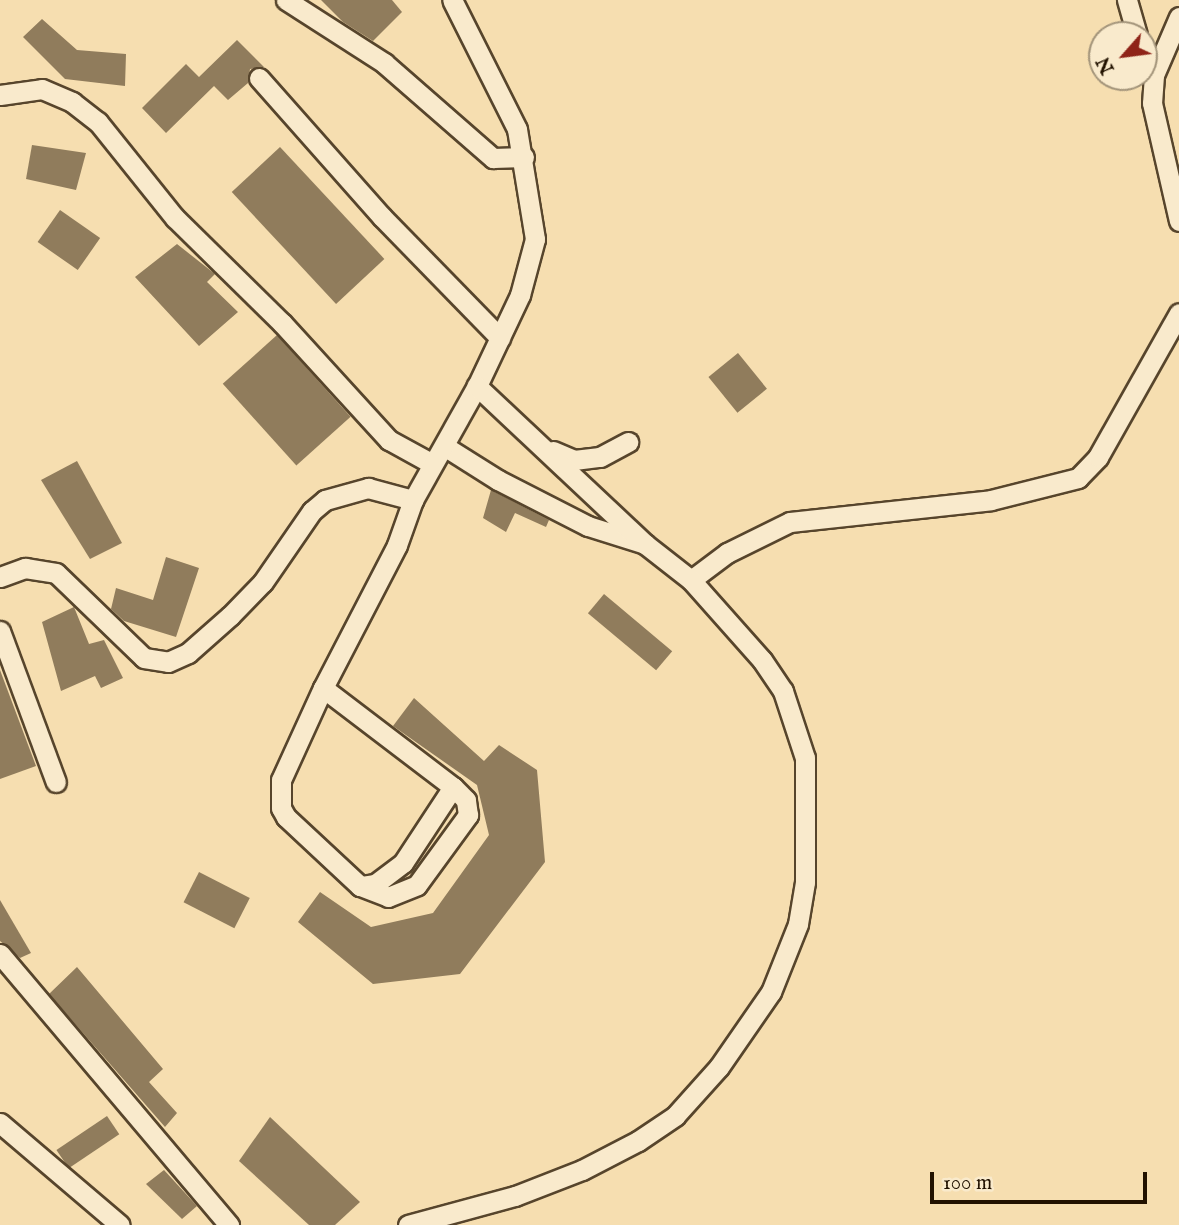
<!DOCTYPE html>
<style>
body{margin:0}
#map{position:relative;width:1179px;height:1225px;overflow:hidden;background:#f6deb0;font-family:"IM FELL English",serif}
div>[style]{position:absolute}
[style*='--x']{left:calc(var(--x)*1px);top:calc(var(--y)*1px);width:calc(var(--w)*1px);rotate:calc(var(--a)*1deg)}
.building>*{inset:0;background:#907c5c;transform-origin:0 0}
.roads{filter:drop-shadow(2px 0 #57452c) drop-shadow(-2px 0 #57452c) drop-shadow(0 2px #57452c) drop-shadow(0 -2px #57452c)}
.minor>*{height:19px;margin:-9.5px;padding:0 9.5px;transform-origin:9.5px;border-radius:9.5px;background:#f9eacc}
span{translate:-50% -50%;white-space:nowrap;text-align:center;line-height:1.15;-webkit-text-stroke:5px #f9eacc;paint-order:stroke}
.north{position:absolute;left:1088px;top:21px;width:70px;height:70px;box-sizing:border-box;background:#f9eacc;border:2px solid #a3947a;border-radius:50%;rotate:242deg;font-size:19px;font-weight:700;line-height:28px;text-align:center;color:#221200}
.north::after{content:'';display:block;margin:auto;width:24px;height:32px;background:#8f2418;clip-path:polygon(50% 0,100% 100%,50% 72%,0 100%)}
.scale{position:absolute;left:930px;top:1172px;width:217px;height:32px;box-sizing:border-box;border:4px solid #221200;border-top:0;padding-left:9px;font-size:21px;line-height:24px;white-space:nowrap;color:#221200;-webkit-text-stroke:5px #f9eacc;paint-order:stroke}
</style>
<div id="map">
<div class="building">
<div style="clip-path:polygon(321px 0,392px 0,402px 12px,373px 41px,343px 22px)"></div>
<div style="clip-path:polygon(42px 19px,77px 50px,126px 54px,125px 86px,65px 79px,23px 37px)"></div>
<div style="clip-path:polygon(237px 40px,264px 67px,250px 69px,248px 83px,228px 100px,214px 86px,166px 133px,142px 108px,186px 64px,199px 77px)"></div>
<div style="clip-path:polygon(32px 145px,86px 153px,76px 190px,26px 179px)"></div>
<div style="left:280px;top:147px;width:153px;height:66px;rotate:47deg"></div>
<div style="left:60px;top:210px;width:49px;height:39px;rotate:35deg"></div>
<div style="clip-path:polygon(177px 244px,215px 274px,207px 282px,238px 312px,199px 346px,135px 277px)"></div>
<div style="left:277px;top:335px;width:110px;height:73px;rotate:48deg"></div>
<div style="left:738px;top:353px;width:46px;height:38px;rotate:51deg"></div>
<div style="clip-path:polygon(77px 461px,122px 543px,90px 559px,41px 480px)"></div>
<div style="clip-path:polygon(491px 490px,549px 520px,546px 527px,515px 513px,506px 532px,483px 518px)"></div>
<div style="clip-path:polygon(166px 557px,199px 568px,176px 637px,124px 621px,111px 609px,116px 588px,153px 600px)"></div>
<div style="left:604px;top:594px;width:89px;height:25px;rotate:40deg"></div>
<div style="clip-path:polygon(74px 607px,89px 644px,104px 640px,123px 678px,101px 688px,95px 676px,61px 691px,42px 622px)"></div>
<div style="clip-path:polygon(0 670px,36px 766px,0 779px)"></div>
<div style="clip-path:polygon(414px 698px,484px 761px,499px 745px,537px 770px,545px 862px,460px 974px,373px 984px,298px 922px,320px 892px,371px 927px,433px 913px,489px 835px,477px 785px,393px 726px)"></div>
<div style="left:199px;top:872px;width:57px;height:34px;rotate:27deg"></div>
<div style="clip-path:polygon(0 900px,31px 953px,20px 958px,0 941px)"></div>
<div style="clip-path:polygon(77px 967px,163px 1069px,149px 1082px,177px 1113px,165px 1127px,49px 994px)"></div>
<div style="left:107px;top:1116px;width:22px;height:61px;rotate:56deg"></div>
<div style="clip-path:polygon(270px 1117px,360px 1202px,335px 1225px,309px 1225px,239px 1161px)"></div>
<div style="clip-path:polygon(164px 1170px,197px 1206px,182px 1219px,146px 1184px)"></div>
</div>
<div class="roads">
<div class="minor">
<div style="--x:286;--y:0;--w:117;--a:32.7"></div>
<div style="--x:384;--y:63;--w:145;--a:41.1"></div>
<div style="--x:493;--y:158;--w:31;--a:-2"></div>
<div style="--x:1127;--y:0;--w:36;--a:74"></div>
<div style="--x:1179;--y:17;--w:63;--a:113.3"></div>
<div style="--x:1154;--y:75;--w:28;--a:94"></div>
<div style="--x:1152;--y:103;--w:121;--a:77.1"></div>
<div style="--x:259;--y:78;--w:186;--a:48.5"></div>
<div style="--x:382;--y:217;--w:169;--a:45.7"></div>
<div style="--x:0;--y:95;--w:42;--a:-8.1"></div>
<div style="--x:42;--y:89;--w:33;--a:23"></div>
<div style="--x:72;--y:102;--w:33;--a:38"></div>
<div style="--x:98;--y:122;--w:123;--a:51.3"></div>
<div style="--x:175;--y:218;--w:150;--a:44.5"></div>
<div style="--x:282;--y:323;--w:159;--a:47.6"></div>
<div style="--x:389;--y:440;--w:48;--a:28.7"></div>
<div style="--x:444;--y:446;--w:64;--a:32.2"></div>
<div style="--x:498;--y:480;--w:101;--a:27.1"></div>
<div style="--x:588;--y:526;--w:60;--a:17.5"></div>
<div style="--x:553;--y:451;--w:23;--a:23"></div>
<div style="--x:574;--y:460;--w:26;--a:-7"></div>
<div style="--x:600;--y:457;--w:32;--a:-28"></div>
<div style="--x:0;--y:577;--w:27;--a:-20"></div>
<div style="--x:25;--y:568;--w:31;--a:9"></div>
<div style="--x:56;--y:573;--w:122;--a:44"></div>
<div style="--x:144;--y:658;--w:24;--a:9"></div>
<div style="--x:168;--y:662;--w:22;--a:-24"></div>
<div style="--x:188;--y:653;--w:56;--a:-41.4"></div>
<div style="--x:230;--y:616;--w:47;--a:-45.9"></div>
<div style="--x:263;--y:582;--w:86;--a:-55.4"></div>
<div style="--x:312;--y:511;--w:17;--a:-40"></div>
<div style="--x:325;--y:500;--w:45;--a:-15.6"></div>
<div style="--x:368;--y:488;--w:47;--a:14.9"></div>
<div style="--x:413;--y:500;--w:131;--a:-60.7"></div>
<div style="--x:477;--y:386;--w:101;--a:-64.7"></div>
<div style="--x:520;--y:295;--w:58;--a:-75"></div>
<div style="--x:535;--y:239;--w:111;--a:-99.3"></div>
<div style="--x:517;--y:129;--w:144;--a:-116.7"></div>
<div style="--x:691;--y:580;--w:45;--a:-36.9"></div>
<div style="--x:727;--y:553;--w:70;--a:-26.2"></div>
<div style="--x:790;--y:522;--w:202;--a:-6.2"></div>
<div style="--x:991;--y:500;--w:90;--a:-14.2"></div>
<div style="--x:1078;--y:478;--w:29;--a:-46"></div>
<div style="--x:1098;--y:457;--w:165;--a:-60.6"></div>
<div style="--x:0;--y:631;--w:161;--a:69.7"></div>
<div style="--x:323;--y:688;--w:163;--a:37.3"></div>
<div style="--x:453;--y:787;--w:91;--a:123.3"></div>
<div style="--x:403;--y:863;--w:35;--a:143"></div>
<div style="--x:375;--y:884;--w:15;--a:172"></div>
<div style="--x:360;--y:886;--w:101;--a:-137"></div>
<div style="--x:286;--y:817;--w:10;--a:-119"></div>
<div style="--x:281;--y:808;--w:28;--a:-90"></div>
<div style="--x:281;--y:780;--w:101;--a:-65.5"></div>
<div style="--x:323;--y:688;--w:161;--a:-62.6"></div>
<div style="--x:397;--y:545;--w:48;--a:-70.4"></div>
<div style="--x:360;--y:886;--w:30;--a:21"></div>
<div style="--x:388;--y:897;--w:31;--a:-22"></div>
<div style="--x:417;--y:885;--w:87;--a:-53.9"></div>
<div style="--x:468;--y:815;--w:15;--a:-98"></div>
<div style="--x:466;--y:800;--w:18;--a:-135"></div>
<div style="--x:0;--y:954;--w:355;--a:49.8"></div>
<div style="--x:0;--y:1123;--w:157;--a:40.4"></div>
<div style="--x:408;--y:1225;--w:111;--a:-15.2"></div>
<div style="--x:515;--y:1196;--w:72;--a:-21.2"></div>
<div style="--x:582;--y:1170;--w:63;--a:-27.4"></div>
<div style="--x:638;--y:1141;--w:45;--a:-34"></div>
<div style="--x:675;--y:1116;--w:66;--a:-48.1"></div>
<div style="--x:719;--y:1067;--w:91;--a:-55.3"></div>
<div style="--x:771;--y:992;--w:73;--a:-68.3"></div>
<div style="--x:798;--y:924;--w:43;--a:-80.5"></div>
<div style="--x:805;--y:882;--w:124;--a:-90"></div>
<div style="--x:805;--y:758;--w:71;--a:-108.2"></div>
<div style="--x:783;--y:691;--w:37;--a:-124"></div>
<div style="--x:762;--y:660;--w:107;--a:-131.6"></div>
<div style="--x:691;--y:580;--w:58;--a:-142"></div>
<div style="--x:645;--y:544;--w:231;--a:-136.8"></div>
</div>
</div>
<div class="north">N</div>
<div class="scale">100 m</div>
</div>
